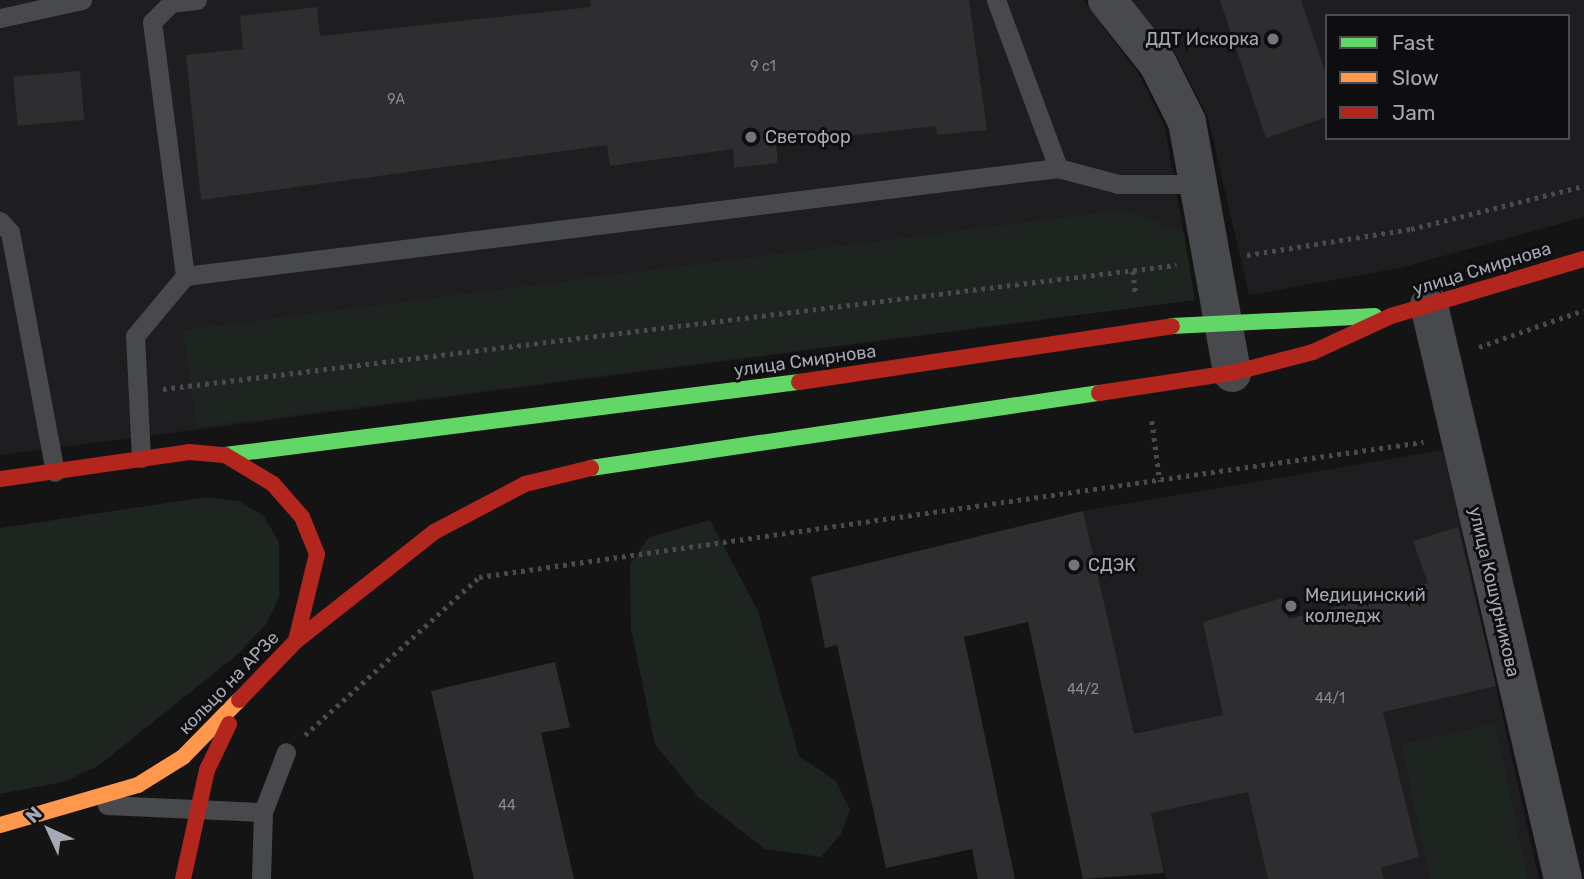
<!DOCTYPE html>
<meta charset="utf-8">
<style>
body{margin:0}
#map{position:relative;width:1584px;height:879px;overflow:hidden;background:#141414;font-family:Rubik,sans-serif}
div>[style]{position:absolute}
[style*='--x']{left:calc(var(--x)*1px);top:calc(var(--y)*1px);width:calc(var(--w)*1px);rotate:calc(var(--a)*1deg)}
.built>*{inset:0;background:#1e1e20}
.green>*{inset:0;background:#1e241f;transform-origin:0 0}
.building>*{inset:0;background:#2e2e30;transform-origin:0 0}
.path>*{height:4.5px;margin-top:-2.25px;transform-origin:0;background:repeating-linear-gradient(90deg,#4a4b4e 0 3.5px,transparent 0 8.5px)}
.lane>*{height:19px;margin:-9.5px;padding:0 9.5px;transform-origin:9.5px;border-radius:9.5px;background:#48494c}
.street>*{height:38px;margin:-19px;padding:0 19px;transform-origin:19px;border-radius:19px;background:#48494c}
.fast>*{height:16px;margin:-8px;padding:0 8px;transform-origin:8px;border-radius:8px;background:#63d668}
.slow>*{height:16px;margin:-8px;padding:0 8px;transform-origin:8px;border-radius:8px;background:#ff974d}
.jam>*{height:16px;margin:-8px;padding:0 8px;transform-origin:8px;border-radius:8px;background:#b3261e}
.dots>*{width:19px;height:19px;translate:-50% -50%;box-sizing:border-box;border:4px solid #0e0e10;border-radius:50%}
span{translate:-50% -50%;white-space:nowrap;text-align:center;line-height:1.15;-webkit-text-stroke:6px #0e0e10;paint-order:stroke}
.number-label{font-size:14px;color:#878a93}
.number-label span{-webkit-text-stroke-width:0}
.poi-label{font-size:18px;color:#a5a9b4}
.right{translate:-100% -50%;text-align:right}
.left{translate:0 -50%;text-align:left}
.street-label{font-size:18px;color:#a5a9b4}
.legend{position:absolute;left:1325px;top:14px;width:245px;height:126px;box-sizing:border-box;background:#0e0e10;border:2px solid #4a4c52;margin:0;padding:9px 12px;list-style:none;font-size:21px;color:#a5a9b4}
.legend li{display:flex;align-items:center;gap:14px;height:35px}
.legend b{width:35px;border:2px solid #4a4c52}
.north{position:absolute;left:14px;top:795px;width:70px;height:70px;-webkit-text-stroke:5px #0e0e10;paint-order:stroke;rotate:315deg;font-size:19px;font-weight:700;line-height:28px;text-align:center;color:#a5a9b4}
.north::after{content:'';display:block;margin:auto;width:24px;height:32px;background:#a5a9b4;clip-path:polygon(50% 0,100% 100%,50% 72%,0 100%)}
</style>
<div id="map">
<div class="built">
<div style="clip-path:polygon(0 0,1083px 0,1140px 76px,1165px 127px,1195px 300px,0 455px)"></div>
<div style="clip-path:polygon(evenodd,1130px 0,1584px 0,1584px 217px,1400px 268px,1249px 295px,1208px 117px,1175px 53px,1130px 0,1327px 16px,1568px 16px,1568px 138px,1327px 138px,1327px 16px)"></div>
<div style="clip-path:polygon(1443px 450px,1539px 879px,1166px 879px,1083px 511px)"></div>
</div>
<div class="green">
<div style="clip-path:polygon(1122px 210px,1184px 233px,1195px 300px,197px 427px,183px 330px)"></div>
<div style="clip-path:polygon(207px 497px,239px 501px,263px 515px,279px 542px,279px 597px,266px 624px,238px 654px,98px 766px,63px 782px,0 794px,0 528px)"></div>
<div style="clip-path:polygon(710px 520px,758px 611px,799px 756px,836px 781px,850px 810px,841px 834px,821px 857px,765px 849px,698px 797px,655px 744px,631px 629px,630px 564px,649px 537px)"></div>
<div style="left:1495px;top:724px;width:159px;height:96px;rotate:78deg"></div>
</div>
<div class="building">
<div style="clip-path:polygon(590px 0,969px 0,987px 130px,937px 135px,936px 126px,776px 144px,778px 163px,734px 168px,733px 149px,610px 166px,607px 145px,201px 200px,186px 55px,243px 49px,240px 16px,317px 7px,320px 36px,591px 7px)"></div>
<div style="clip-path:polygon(1220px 0,1301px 0,1327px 77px,1327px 117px,1266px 138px)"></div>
<div style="left:80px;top:71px;width:49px;height:67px;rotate:85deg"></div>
<div style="clip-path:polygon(1083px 511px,1134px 734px,1223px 715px,1203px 622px,1282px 598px,1289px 619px,1428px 583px,1413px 541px,1458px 527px,1496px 686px,1383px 712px,1419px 857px,1381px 868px,1384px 879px,1268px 879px,1248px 792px,1151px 813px,1164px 873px,1083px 879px,1028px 622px,964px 637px,1015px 879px,978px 879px,972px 849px,886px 868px,837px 645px,825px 648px,811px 577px)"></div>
<div style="clip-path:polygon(555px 662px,570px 727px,541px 733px,574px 879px,474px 879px,431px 691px)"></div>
</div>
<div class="path">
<div style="--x:1247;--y:255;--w:166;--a:-9"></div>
<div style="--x:1411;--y:229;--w:178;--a:-14"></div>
<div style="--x:1133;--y:271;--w:24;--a:83"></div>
<div style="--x:1479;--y:347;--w:111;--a:-19.4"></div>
<div style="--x:163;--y:389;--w:1021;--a:-6.98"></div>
<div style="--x:1152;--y:421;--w:61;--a:82.4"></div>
<div style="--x:305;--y:735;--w:235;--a:-42.2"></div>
<div style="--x:479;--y:577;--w:954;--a:-8.14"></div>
</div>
<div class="lane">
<div style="--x:996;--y:0;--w:179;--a:69.7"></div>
<div style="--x:0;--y:18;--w:84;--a:-12.4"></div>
<div style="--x:0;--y:221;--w:15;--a:48"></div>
<div style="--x:10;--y:232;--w:244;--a:79.4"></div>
<div style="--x:185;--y:276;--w:880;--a:-7.05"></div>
<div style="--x:1058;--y:168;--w:62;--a:14.9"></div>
<div style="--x:1118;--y:184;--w:79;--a:0"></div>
<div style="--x:141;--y:458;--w:122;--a:-92.8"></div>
<div style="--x:135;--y:336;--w:78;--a:-50.2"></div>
<div style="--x:185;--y:276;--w:256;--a:-97.4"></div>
<div style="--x:152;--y:22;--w:27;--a:-45"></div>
<div style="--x:171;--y:3;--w:26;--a:-7"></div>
<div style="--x:107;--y:805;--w:156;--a:2.6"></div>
<div style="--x:261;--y:879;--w:67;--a:-88.3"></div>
<div style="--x:263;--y:812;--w:64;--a:-69"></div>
</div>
<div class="street">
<div style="--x:1107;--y:0;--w:82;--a:51.4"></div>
<div style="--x:1158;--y:64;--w:65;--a:63.4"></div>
<div style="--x:1187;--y:122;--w:255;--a:79.8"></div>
<div style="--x:1429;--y:305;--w:589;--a:76.86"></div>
</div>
<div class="fast">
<div style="--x:1172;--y:326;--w:203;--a:-2.8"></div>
<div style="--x:225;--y:455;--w:579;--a:-7.25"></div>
<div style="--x:591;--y:468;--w:514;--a:-8.4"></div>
</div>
<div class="slow">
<div style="--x:0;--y:825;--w:144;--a:-16.2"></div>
<div style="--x:138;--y:785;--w:53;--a:-31.9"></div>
<div style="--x:183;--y:757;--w:80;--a:-45.5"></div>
</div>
<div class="jam">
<div style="--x:799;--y:382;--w:377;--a:-8.5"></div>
<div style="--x:1099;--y:393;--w:134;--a:-8.6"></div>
<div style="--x:1232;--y:373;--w:84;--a:-14.5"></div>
<div style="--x:1313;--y:352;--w:86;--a:-24.8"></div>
<div style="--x:1391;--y:316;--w:201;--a:-16.5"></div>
<div style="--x:0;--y:479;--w:191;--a:-8.1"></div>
<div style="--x:189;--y:452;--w:36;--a:5"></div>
<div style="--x:225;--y:455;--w:56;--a:31.1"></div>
<div style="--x:273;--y:484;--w:44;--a:48.7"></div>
<div style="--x:302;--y:517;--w:40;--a:68"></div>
<div style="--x:317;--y:554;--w:89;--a:103.6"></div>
<div style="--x:296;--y:641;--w:82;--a:134"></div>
<div style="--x:296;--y:641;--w:176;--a:-38.3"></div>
<div style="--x:434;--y:532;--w:103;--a:-27.8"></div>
<div style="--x:525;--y:484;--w:68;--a:-13.6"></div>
<div style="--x:183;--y:879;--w:112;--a:-77.6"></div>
<div style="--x:207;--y:770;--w:51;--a:-64.4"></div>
</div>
<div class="dots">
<div style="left:1273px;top:39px;background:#72757c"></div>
<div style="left:751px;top:137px;background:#72757c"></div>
<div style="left:1074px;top:565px;background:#72757c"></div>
<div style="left:1291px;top:606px;background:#72757c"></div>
</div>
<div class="number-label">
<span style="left:763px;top:67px">9 с1</span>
<span style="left:396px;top:100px">9А</span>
<span style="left:1083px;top:690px">44/2</span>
<span style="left:1330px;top:699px">44/1</span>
<span style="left:507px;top:806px">44</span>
</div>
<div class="poi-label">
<span class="right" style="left:1259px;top:39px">ДДТ Искорка</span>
<span class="left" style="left:765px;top:137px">Светофор</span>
<span class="left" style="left:1088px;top:565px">СДЭК</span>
<span class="left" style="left:1305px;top:606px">Медицинский<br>колледж</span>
</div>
<div class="street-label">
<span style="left:1482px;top:269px;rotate:-17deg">улица Смирнова</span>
<span style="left:805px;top:361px;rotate:-8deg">улица Смирнова</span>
<span style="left:1494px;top:592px;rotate:77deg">улица Кошурникова</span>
<span style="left:229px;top:683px;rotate:-46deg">кольцо на АРЗе</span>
</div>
<ul class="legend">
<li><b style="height:9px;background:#63d668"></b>Fast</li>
<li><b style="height:9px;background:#ff974d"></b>Slow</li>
<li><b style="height:9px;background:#b3261e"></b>Jam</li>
</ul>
<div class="north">N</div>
</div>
